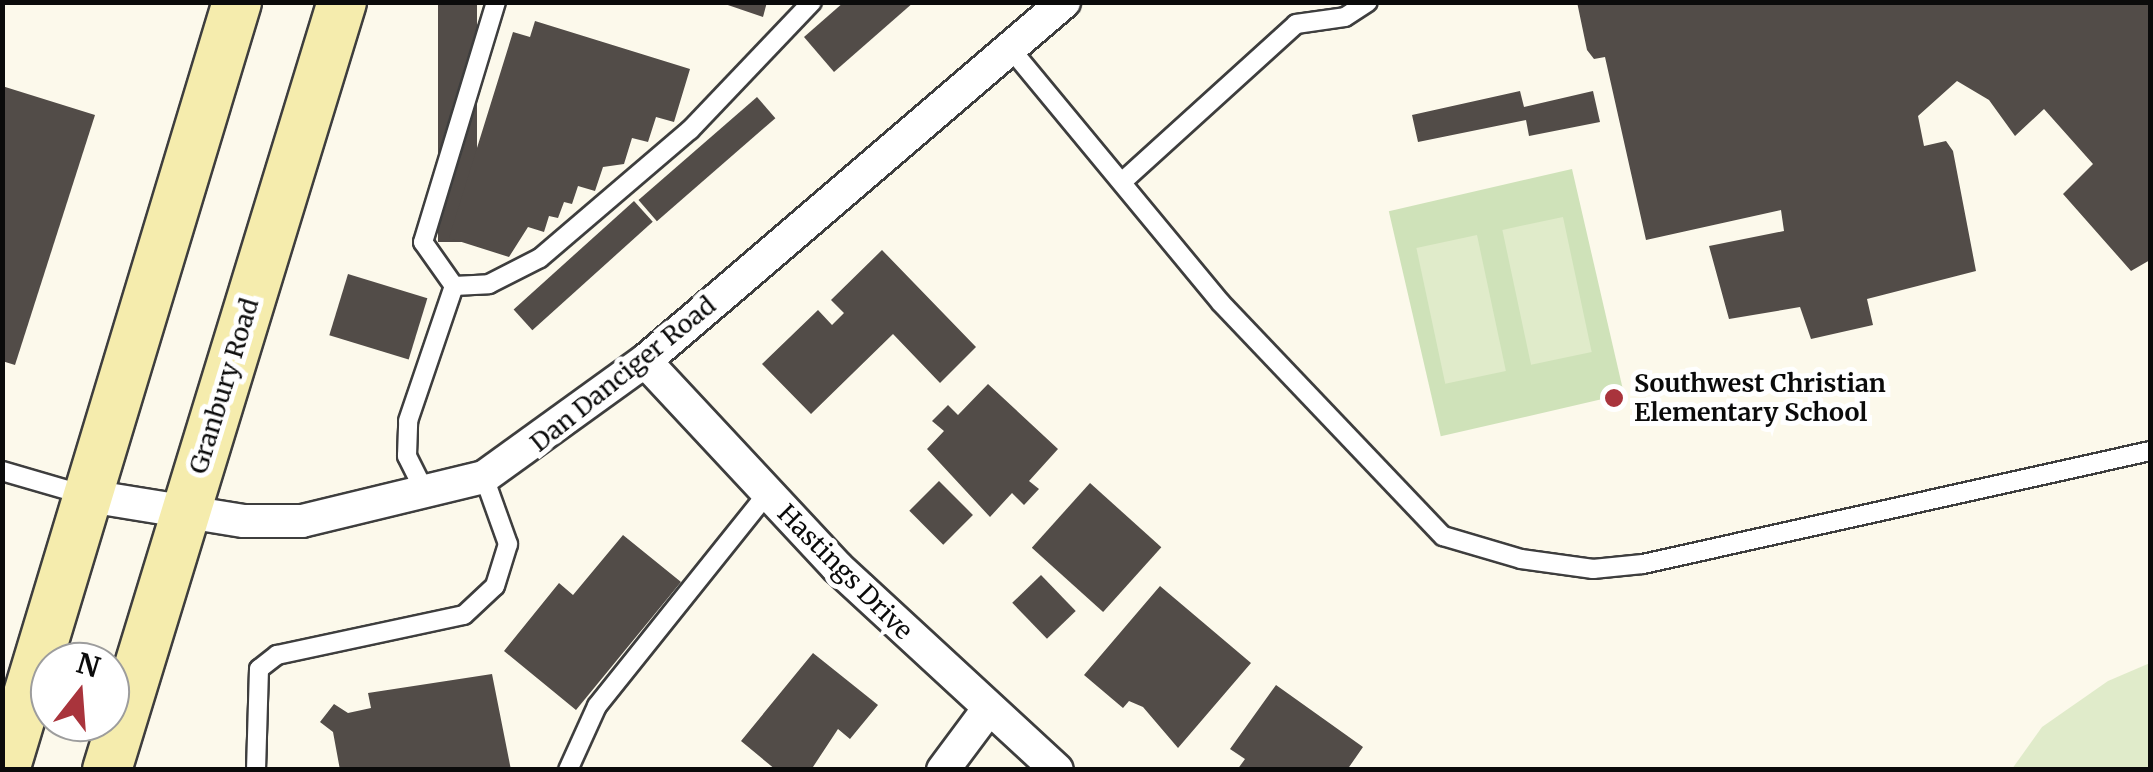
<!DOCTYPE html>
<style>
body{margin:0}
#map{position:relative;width:2153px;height:772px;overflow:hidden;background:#fcf9eb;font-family:Merriweather,serif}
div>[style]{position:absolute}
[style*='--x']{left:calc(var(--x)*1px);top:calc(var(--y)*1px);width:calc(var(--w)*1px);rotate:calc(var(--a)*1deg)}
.green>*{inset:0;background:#cfe2b9;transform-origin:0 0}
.pitch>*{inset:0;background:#e0ebca;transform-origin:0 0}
.building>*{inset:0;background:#524c48;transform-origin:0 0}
.roads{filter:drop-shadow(2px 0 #3e3e3e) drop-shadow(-2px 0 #3e3e3e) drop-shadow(0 2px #3e3e3e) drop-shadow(0 -2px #3e3e3e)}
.lane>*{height:18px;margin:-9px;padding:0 9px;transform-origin:9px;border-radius:9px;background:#fff}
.street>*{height:32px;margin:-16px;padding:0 16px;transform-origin:16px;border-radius:16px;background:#fff}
.secondary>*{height:48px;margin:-24px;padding:0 24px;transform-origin:24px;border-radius:24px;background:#f5ecad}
.dots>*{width:28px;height:28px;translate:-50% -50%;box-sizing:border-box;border:5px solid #fff;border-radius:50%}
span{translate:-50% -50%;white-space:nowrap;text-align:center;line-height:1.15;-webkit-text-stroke:10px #fff;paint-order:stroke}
.street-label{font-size:25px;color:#0b0b0b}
.poi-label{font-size:25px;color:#0b0b0b;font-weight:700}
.left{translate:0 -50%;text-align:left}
.frame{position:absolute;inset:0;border:5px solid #0b0b0b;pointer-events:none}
.north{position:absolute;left:30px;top:642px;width:100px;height:100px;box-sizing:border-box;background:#fff;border:2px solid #9d9d9d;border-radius:50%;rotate:17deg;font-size:28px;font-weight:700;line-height:40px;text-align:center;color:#0b0b0b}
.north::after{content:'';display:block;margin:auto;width:35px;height:45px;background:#a9343c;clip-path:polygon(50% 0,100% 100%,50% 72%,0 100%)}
</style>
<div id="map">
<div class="green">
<div style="left:1572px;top:169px;width:231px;height:188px;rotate:77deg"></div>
</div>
<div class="pitch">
<div style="left:1563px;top:217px;width:138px;height:62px;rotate:78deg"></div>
<div style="left:1477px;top:235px;width:139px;height:62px;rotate:78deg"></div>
<div style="clip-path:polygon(2150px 663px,2150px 769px,2012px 769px,2042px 727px,2108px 681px)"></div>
</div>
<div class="building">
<div style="left:438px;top:2px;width:39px;height:240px"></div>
<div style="clip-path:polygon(719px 2px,767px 2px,763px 17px)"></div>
<div style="clip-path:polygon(844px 2px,914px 2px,834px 72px,804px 37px)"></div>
<div style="clip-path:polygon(1577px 2px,2150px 2px,2150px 260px,2131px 271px,2063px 194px,2093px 164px,2044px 109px,2015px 136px,1989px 100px,1957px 81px,1918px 116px,1924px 146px,1946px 141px,1953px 151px,1976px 271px,1867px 299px,1873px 325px,1811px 339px,1800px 307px,1729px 319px,1709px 246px,1784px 231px,1781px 210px,1646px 240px,1605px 57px,1594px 59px,1587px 50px)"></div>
<div style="clip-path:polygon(535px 21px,690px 69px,674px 122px,656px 117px,648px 142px,632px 138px,624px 164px,603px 167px,595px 191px,578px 186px,572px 204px,564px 202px,558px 218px,549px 216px,544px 232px,528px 227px,509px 257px,449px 238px,513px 32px,530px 37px)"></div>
<div style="clip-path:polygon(2px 86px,95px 115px,15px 365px,2px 361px)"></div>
<div style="clip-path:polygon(1520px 91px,1524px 107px,1593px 91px,1600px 122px,1529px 136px,1526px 120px,1418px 142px,1412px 115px)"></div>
<div style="left:757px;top:97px;width:28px;height:157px;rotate:49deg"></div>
<div style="left:634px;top:201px;width:28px;height:162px;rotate:48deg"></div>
<div style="clip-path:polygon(882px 250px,976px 347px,940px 383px,893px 334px,811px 414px,762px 364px,818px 310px,832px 325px,844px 313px,831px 300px)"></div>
<div style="left:348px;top:274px;width:83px;height:64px;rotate:17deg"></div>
<div style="clip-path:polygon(988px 384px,1058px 449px,1029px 481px,1039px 489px,1024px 505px,1012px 493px,990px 517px,927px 449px,944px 431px,932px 421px,948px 405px,958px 415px)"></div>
<div style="left:939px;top:481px;width:48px;height:42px;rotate:45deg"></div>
<div style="left:1090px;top:483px;width:96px;height:87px;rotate:42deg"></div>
<div style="clip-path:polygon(623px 535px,681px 582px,576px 710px,504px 651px,559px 583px,573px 595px)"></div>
<div style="left:1041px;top:575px;width:50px;height:40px;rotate:46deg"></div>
<div style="clip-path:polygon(1160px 586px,1251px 663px,1178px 748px,1143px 707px,1129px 701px,1123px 708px,1084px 675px)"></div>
<div style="clip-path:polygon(813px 653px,878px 705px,850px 739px,838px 729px,811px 770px,776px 770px,741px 741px)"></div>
<div style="clip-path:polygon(492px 674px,511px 770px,340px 770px,333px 732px,320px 722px,334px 704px,348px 713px,371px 708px,368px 693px)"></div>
<div style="clip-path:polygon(1276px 685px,1363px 747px,1347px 770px,1237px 770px,1245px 759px,1230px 749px)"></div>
</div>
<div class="roads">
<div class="lane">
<div style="--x:496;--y:2;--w:251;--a:106.9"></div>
<div style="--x:423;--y:242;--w:54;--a:54.8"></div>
<div style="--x:454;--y:286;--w:35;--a:-3"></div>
<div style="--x:489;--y:284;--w:57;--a:-27"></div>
<div style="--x:540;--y:258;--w:197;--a:-40.5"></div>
<div style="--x:690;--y:130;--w:177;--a:-46.4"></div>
<div style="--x:1010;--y:48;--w:331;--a:50.4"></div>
<div style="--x:1221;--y:303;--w:322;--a:46.4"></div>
<div style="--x:1443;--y:536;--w:81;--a:16.4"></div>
<div style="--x:1521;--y:559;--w:73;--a:7.9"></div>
<div style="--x:1593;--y:569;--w:50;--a:-5.7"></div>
<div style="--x:1643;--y:564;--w:519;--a:-12.56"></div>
<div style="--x:1122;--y:182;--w:235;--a:-42.2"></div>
<div style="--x:1296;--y:24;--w:49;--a:-8.1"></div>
<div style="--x:1345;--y:17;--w:27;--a:-33"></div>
<div style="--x:2;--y:471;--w:90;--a:16.2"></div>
<div style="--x:427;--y:496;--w:45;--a:-116.6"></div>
<div style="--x:407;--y:456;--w:35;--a:-88"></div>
<div style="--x:408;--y:421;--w:143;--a:-71.2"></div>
<div style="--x:256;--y:770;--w:101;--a:-88.3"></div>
<div style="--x:259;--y:669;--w:23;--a:-38"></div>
<div style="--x:277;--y:655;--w:191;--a:-12.1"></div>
<div style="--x:464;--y:615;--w:42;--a:-43.1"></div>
<div style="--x:495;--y:586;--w:44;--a:-72.8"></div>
<div style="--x:508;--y:544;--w:71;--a:-109.7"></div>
<div style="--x:568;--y:770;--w:70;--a:-65.6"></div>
<div style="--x:597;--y:706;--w:272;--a:-51.3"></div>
</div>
<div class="street">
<div style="--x:645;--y:361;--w:282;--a:47"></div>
<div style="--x:837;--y:567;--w:299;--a:42.7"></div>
<div style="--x:89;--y:496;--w:157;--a:9.2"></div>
<div style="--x:244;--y:521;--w:58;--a:0"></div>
<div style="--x:302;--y:521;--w:187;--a:-13.6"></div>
<div style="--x:484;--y:477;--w:198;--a:-35.8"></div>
<div style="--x:645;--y:361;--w:552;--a:-40.59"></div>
<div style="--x:943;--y:770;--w:74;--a:-53.3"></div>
</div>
<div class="secondary">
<div style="--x:5;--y:770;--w:802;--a:-73.19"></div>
<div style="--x:107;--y:770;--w:803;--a:-72.99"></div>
</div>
</div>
<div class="dots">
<div style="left:1614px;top:398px;background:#a9343c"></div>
</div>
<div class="street-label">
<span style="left:623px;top:374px;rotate:-39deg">Dan Danciger Road</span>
<span style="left:224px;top:386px;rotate:-73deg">Granbury Road</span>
<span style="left:845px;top:572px;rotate:45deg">Hastings Drive</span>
</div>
<div class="poi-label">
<span class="left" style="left:1634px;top:398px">Southwest Christian<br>Elementary School</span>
</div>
<div class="frame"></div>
<div class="north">N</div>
</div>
